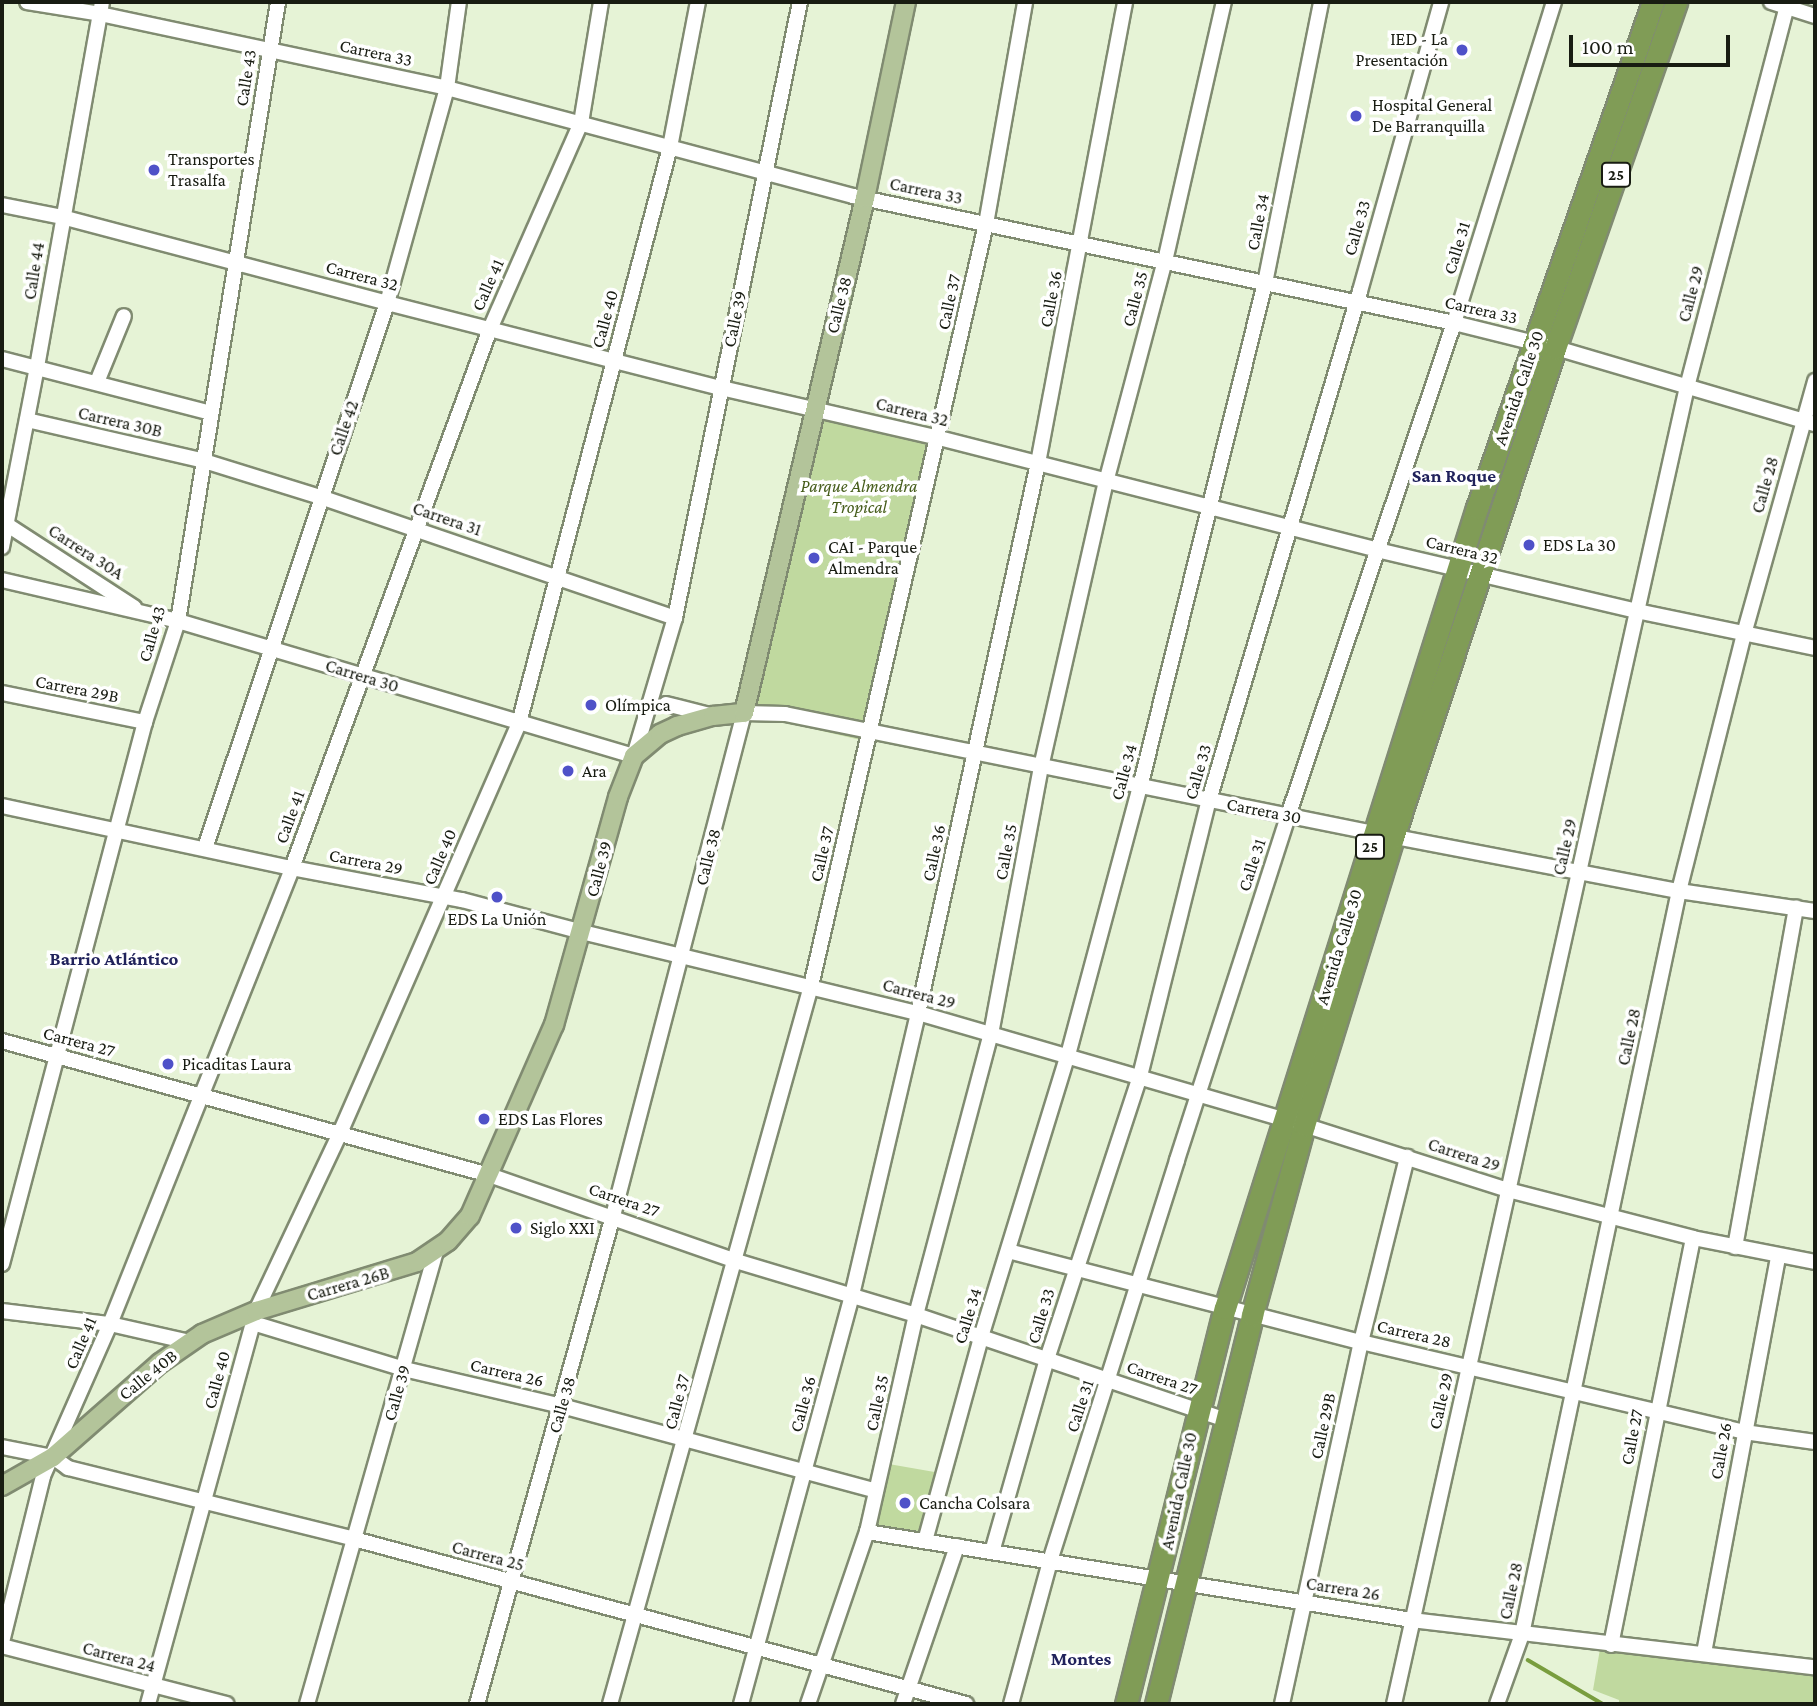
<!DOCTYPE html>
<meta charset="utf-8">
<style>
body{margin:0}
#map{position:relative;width:1817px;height:1706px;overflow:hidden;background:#e6f3d6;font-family:"Crimson Pro",serif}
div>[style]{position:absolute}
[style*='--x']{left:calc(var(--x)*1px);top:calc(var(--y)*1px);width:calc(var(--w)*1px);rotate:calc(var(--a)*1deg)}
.green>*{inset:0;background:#c0d99f;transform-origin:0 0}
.stream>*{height:3.5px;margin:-1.75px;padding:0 1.75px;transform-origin:1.75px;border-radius:1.75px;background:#799d3e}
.roads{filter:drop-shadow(2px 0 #808b71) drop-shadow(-2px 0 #808b71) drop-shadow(0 2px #808b71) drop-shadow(0 -2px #808b71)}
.minor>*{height:14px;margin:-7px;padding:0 7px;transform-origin:7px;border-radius:7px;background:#fff}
.major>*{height:18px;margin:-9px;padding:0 9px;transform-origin:9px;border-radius:9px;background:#b3c49a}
.highway>*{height:21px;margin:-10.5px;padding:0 10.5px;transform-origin:10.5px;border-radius:10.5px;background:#809c56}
.dots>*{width:19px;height:19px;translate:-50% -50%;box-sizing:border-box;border:4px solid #fff;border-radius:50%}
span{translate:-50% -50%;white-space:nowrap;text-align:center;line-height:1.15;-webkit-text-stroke:7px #fff;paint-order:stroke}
.shield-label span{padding:2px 5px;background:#fff;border:2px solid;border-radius:5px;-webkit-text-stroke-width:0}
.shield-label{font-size:16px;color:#181c12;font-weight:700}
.poi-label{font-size:18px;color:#181c12}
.right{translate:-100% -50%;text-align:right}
.left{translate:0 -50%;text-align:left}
.street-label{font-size:18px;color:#181c12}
.park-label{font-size:18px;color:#455c1a;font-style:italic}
.neighbourhood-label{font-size:19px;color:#20225b;font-weight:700}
.frame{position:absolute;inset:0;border:4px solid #181c12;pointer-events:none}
.scale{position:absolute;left:1569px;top:35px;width:161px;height:32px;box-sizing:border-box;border:4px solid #181c12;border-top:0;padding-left:9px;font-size:21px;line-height:24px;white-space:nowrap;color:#181c12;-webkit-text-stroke:5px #fff;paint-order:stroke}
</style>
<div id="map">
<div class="green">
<div style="left:814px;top:409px;width:128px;height:312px;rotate:13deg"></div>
<div style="left:883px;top:1463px;width:61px;height:71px;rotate:10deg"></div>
<div style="clip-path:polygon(1600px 1649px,1815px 1676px,1815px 1704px,1619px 1704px,1619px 1700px,1593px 1690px)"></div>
</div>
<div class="stream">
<div style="--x:1528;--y:1660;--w:87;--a:30.4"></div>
</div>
<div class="roads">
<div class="minor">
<div style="--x:27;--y:2;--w:74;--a:9.3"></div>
<div style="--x:100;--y:14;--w:355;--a:12"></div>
<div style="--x:447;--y:88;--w:420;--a:14.9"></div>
<div style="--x:853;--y:196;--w:614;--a:11.93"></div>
<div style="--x:1454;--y:323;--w:112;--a:13.9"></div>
<div style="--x:1563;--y:350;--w:263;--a:16.4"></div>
<div style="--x:1771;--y:2;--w:46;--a:17.7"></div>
<div style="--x:2;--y:205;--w:61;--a:11.3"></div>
<div style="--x:62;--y:217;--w:336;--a:14.8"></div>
<div style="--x:387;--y:303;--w:345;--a:14.3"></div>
<div style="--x:721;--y:388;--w:224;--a:12.9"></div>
<div style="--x:939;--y:438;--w:452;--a:14.3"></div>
<div style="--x:1377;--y:550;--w:267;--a:13.2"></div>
<div style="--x:1637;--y:611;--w:182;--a:11.7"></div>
<div style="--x:2;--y:359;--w:216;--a:14.5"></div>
<div style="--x:97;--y:382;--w:71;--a:-67.8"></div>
<div style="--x:27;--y:420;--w:182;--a:13"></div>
<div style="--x:204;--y:461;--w:121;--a:17.2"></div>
<div style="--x:320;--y:497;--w:375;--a:18.8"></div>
<div style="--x:6;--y:524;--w:153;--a:33"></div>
<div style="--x:2;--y:547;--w:183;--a:-79"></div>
<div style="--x:37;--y:367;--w:371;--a:-79.9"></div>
<div style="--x:2;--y:580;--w:181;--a:13.1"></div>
<div style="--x:178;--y:621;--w:476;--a:16.5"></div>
<div style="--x:634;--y:756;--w:144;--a:-73.5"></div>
<div style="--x:675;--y:618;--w:629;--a:-78.53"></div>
<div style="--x:2;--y:693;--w:146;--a:11.5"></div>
<div style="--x:666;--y:704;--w:49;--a:14.3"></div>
<div style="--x:2;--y:806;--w:297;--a:12.1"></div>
<div style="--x:292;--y:868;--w:173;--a:10.7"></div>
<div style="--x:462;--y:900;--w:124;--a:14.9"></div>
<div style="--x:582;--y:932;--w:346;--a:13.6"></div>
<div style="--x:918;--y:1013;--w:402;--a:16.2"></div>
<div style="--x:1304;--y:1125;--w:214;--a:17.7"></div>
<div style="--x:1508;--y:1190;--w:191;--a:14.5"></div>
<div style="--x:1693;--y:1238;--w:124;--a:11.1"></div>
<div style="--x:205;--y:848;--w:575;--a:-71.53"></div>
<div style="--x:387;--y:303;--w:223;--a:-74.4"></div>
<div style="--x:447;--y:88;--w:87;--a:-82.1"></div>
<div style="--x:2;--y:1041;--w:505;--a:15.38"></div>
<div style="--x:489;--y:1175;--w:262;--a:19.2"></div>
<div style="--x:736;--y:1261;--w:188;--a:16.7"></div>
<div style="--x:916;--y:1315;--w:327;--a:18.7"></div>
<div style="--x:1735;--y:1247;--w:345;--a:-79.8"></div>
<div style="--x:1008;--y:1251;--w:365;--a:14.5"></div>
<div style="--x:1361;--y:1342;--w:393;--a:13.2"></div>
<div style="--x:1744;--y:1432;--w:72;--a:8"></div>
<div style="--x:2;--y:1264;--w:561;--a:-75.22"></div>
<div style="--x:145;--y:722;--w:106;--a:-71.9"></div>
<div style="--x:178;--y:621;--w:627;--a:-80.82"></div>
<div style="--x:2;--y:1311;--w:109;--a:6.9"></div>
<div style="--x:110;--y:1324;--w:81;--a:12.8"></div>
<div style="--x:253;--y:1323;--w:158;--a:16.9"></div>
<div style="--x:404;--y:1369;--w:162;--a:13.2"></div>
<div style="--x:562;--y:1406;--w:325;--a:15.1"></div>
<div style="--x:2;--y:1447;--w:52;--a:11.1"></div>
<div style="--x:53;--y:1457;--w:19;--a:36"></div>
<div style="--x:68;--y:1468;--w:295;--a:13.9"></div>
<div style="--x:354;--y:1539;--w:634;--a:15.09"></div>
<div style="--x:867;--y:1532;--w:552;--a:9.17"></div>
<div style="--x:1412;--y:1620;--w:406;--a:6.7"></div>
<div style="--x:925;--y:1541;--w:212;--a:-74.6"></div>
<div style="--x:981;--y:1337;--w:295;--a:-72.9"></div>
<div style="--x:1068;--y:1055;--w:278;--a:-75"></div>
<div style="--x:1140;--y:787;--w:519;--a:-76.07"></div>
<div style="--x:1265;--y:283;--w:287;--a:-78.7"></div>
<div style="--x:992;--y:1552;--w:201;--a:-74.1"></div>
<div style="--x:1047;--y:1359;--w:298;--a:-71.8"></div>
<div style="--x:1140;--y:1076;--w:284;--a:-76"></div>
<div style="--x:1209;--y:800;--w:531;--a:-73.48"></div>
<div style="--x:1360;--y:291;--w:300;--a:-74.3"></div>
<div style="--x:2;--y:1642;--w:171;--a:-76.1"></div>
<div style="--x:43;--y:1476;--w:166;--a:-66.2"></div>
<div style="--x:110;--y:1324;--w:491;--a:-68.2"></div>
<div style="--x:292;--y:868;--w:574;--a:-69.83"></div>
<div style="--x:490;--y:329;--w:225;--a:-66.2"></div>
<div style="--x:581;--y:123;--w:123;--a:-80.6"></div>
<div style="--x:1611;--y:1645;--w:415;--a:-78.6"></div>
<div style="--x:2;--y:1646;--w:232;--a:14.5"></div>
<div style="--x:1704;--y:1653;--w:404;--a:-79.4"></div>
<div style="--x:148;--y:1704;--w:408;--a:-74.6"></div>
<div style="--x:256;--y:1311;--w:197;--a:-64.7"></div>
<div style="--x:340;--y:1133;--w:447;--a:-66.4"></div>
<div style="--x:519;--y:723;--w:595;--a:-75.31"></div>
<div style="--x:670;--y:147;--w:148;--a:-79.1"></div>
<div style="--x:307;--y:1704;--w:473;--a:-74.1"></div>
<div style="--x:477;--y:1704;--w:507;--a:-74.43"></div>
<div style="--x:613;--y:1216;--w:520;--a:-75.4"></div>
<div style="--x:744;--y:713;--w:41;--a:1.4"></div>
<div style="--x:785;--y:714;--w:596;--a:11.42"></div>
<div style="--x:1369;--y:832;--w:316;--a:10.8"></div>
<div style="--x:1679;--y:891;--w:137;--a:8.4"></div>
<div style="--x:610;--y:1704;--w:746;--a:-74.36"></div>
<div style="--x:811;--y:986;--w:782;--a:-77.07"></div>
<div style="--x:986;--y:224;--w:225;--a:-80"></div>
<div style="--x:741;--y:1704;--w:424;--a:-74.8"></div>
<div style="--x:852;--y:1295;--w:290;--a:-76.8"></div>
<div style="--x:918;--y:1013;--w:563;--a:-77.69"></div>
<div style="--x:1038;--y:463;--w:469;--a:-79.3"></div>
<div style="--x:808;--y:1704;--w:182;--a:-71.1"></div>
<div style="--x:867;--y:1532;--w:222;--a:-77.3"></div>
<div style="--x:916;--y:1315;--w:291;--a:-75.1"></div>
<div style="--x:991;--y:1034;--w:272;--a:-79.4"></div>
<div style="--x:1041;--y:767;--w:292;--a:-77.2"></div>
<div style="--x:1106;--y:482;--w:229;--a:-75.1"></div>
<div style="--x:1165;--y:261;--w:266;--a:-77.2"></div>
<div style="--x:903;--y:1704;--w:167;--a:-71.1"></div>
<div style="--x:1011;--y:1704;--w:148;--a:-74.7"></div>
<div style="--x:1050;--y:1561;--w:421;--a:-72.4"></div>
<div style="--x:1177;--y:1160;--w:361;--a:-72.1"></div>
<div style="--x:1288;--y:816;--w:520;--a:-71.39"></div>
<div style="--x:1454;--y:323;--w:336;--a:-72.7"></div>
<div style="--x:1282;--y:1704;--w:371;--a:-77.7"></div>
<div style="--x:1361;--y:1342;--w:191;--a:-76"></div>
<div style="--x:1394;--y:1704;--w:1349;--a:-77.46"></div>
<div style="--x:1687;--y:387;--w:398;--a:-75.3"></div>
<div style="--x:1497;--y:1704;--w:74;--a:-70.3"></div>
<div style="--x:1522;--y:1634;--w:759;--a:-78.07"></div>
<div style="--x:1679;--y:891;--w:265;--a:-75.8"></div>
<div style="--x:1744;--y:634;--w:263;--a:-74.3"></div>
</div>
<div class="major">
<div style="--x:2;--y:1486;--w:59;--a:-29.6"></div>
<div style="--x:53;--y:1457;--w:142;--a:-41.3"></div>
<div style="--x:160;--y:1363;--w:51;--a:-34.6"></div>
<div style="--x:202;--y:1334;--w:59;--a:-23.1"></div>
<div style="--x:256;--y:1311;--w:168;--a:-16.9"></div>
<div style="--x:417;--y:1262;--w:37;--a:-34"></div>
<div style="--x:448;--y:1241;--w:33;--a:-49"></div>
<div style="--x:470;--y:1216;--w:209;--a:-66.3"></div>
<div style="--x:554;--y:1025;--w:237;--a:-74.3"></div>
<div style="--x:618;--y:797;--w:44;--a:-68.7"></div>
<div style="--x:634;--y:756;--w:34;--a:-40"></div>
<div style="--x:660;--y:734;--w:19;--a:-25"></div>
<div style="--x:677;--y:726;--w:37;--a:-16"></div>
<div style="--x:713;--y:716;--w:31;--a:-6"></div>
<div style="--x:744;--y:713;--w:529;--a:-76.78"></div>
<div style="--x:865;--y:198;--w:200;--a:-78.2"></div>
</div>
<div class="highway">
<div style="--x:1126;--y:1704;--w:408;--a:-76"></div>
<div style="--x:1225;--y:1308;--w:839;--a:-72.52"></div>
<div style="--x:1477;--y:508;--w:536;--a:-70.82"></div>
<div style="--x:1156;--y:1704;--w:401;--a:-76.1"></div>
<div style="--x:1252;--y:1315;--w:197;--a:-74.7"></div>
<div style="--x:1304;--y:1125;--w:301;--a:-72.8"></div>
<div style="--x:1393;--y:837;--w:515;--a:-71.67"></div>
<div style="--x:1555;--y:348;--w:367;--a:-70.7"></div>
</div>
</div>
<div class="dots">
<div style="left:1462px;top:50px;background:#4f51c8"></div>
<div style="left:1356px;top:116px;background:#4f51c8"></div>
<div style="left:154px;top:170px;background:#4f51c8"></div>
<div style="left:1529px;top:545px;background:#4f51c8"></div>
<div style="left:814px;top:558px;background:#4f51c8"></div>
<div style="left:591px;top:705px;background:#4f51c8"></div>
<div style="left:568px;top:771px;background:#4f51c8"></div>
<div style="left:497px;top:897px;background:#4f51c8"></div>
<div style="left:168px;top:1064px;background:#4f51c8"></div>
<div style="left:484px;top:1119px;background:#4f51c8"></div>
<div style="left:516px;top:1228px;background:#4f51c8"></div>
<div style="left:905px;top:1503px;background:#4f51c8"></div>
</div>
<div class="shield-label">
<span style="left:1616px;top:175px">25</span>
<span style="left:1370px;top:847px">25</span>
</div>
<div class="poi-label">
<span class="right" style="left:1448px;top:50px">IED - La<br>Presentación</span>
<span class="left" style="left:1372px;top:116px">Hospital General<br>De Barranquilla</span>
<span class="left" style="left:168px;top:170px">Transportes<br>Trasalfa</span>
<span class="left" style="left:1543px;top:545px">EDS La 30</span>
<span class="left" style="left:828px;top:558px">CAI - Parque<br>Almendra</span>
<span class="left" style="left:605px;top:705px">Olímpica</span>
<span class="left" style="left:582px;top:771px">Ara</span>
<span style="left:497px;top:919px">EDS La Unión</span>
<span class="left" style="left:182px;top:1064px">Picaditas Laura</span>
<span class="left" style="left:498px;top:1119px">EDS Las Flores</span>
<span class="left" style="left:530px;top:1228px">Siglo XXI</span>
<span class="left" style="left:919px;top:1503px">Cancha Colsara</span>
</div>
<div class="street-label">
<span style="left:376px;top:53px;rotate:12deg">Carrera 33</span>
<span style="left:246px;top:78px;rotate:-81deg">Calle 43</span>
<span style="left:926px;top:191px;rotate:12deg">Carrera 33</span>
<span style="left:1258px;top:222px;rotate:-79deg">Calle 34</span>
<span style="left:1357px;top:228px;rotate:-74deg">Calle 33</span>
<span style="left:1457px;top:248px;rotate:-73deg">Calle 31</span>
<span style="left:34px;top:271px;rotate:-81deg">Calle 44</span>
<span style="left:362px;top:276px;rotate:15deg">Carrera 32</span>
<span style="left:488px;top:285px;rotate:-66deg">Calle 41</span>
<span style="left:1691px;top:294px;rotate:-75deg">Calle 29</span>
<span style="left:1051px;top:299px;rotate:-79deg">Calle 36</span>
<span style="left:1135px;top:299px;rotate:-75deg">Calle 35</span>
<span style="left:949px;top:302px;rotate:-78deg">Calle 37</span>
<span style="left:839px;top:305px;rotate:-76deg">Calle 38</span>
<span style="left:1481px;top:310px;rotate:13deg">Carrera 33</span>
<span style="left:605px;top:319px;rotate:-75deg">Calle 40</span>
<span style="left:735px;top:319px;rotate:-78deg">Calle 39</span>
<span style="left:1519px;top:388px;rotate:-71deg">Avenida Calle 30</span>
<span style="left:912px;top:412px;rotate:14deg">Carrera 32</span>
<span style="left:120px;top:422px;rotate:13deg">Carrera 30B</span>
<span style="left:344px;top:428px;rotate:-71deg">Calle 42</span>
<span style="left:1765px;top:485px;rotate:-74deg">Calle 28</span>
<span style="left:447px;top:519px;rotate:19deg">Carrera 31</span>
<span style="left:1462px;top:550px;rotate:14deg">Carrera 32</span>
<span style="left:86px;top:552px;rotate:33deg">Carrera 30A</span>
<span style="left:152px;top:634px;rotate:-74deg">Calle 43</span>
<span style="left:362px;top:676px;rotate:17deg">Carrera 30</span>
<span style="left:77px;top:689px;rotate:11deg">Carrera 29B</span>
<span style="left:1124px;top:772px;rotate:-75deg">Calle 34</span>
<span style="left:1198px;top:772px;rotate:-74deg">Calle 33</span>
<span style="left:1264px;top:811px;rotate:11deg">Carrera 30</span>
<span style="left:290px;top:817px;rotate:-70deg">Calle 41</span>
<span style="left:1565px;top:847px;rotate:-77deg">Calle 29</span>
<span style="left:1006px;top:852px;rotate:-79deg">Calle 35</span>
<span style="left:934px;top:853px;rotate:-78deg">Calle 36</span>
<span style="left:822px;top:854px;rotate:-77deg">Calle 37</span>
<span style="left:440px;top:857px;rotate:-67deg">Calle 40</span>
<span style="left:708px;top:857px;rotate:-76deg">Calle 38</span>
<span style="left:366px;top:862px;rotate:11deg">Carrera 29</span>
<span style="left:1252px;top:865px;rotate:-72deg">Calle 31</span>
<span style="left:599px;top:869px;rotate:-75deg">Calle 39</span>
<span style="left:1339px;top:947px;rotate:-73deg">Avenida Calle 30</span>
<span style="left:919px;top:994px;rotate:15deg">Carrera 29</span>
<span style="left:1629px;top:1037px;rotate:-78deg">Calle 28</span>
<span style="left:79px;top:1042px;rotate:15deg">Carrera 27</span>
<span style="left:1464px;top:1155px;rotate:18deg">Carrera 29</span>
<span style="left:624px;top:1200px;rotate:19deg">Carrera 27</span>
<span style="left:348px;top:1284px;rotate:-16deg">Carrera 26B</span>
<span style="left:968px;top:1316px;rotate:-73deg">Calle 34</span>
<span style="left:1041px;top:1316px;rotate:-73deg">Calle 33</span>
<span style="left:1414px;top:1334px;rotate:13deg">Carrera 28</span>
<span style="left:81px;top:1343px;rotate:-67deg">Calle 41</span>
<span style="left:507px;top:1373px;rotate:13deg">Carrera 26</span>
<span style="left:148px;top:1375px;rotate:-39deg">Calle 40B</span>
<span style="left:1162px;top:1378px;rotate:19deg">Carrera 27</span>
<span style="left:217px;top:1380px;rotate:-75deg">Calle 40</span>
<span style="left:397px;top:1393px;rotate:-74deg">Calle 39</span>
<span style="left:1441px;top:1401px;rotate:-77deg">Calle 29</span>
<span style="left:677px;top:1402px;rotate:-75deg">Calle 37</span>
<span style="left:877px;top:1403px;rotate:-78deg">Calle 35</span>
<span style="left:803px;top:1404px;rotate:-75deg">Calle 36</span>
<span style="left:562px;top:1405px;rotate:-74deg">Calle 38</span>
<span style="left:1080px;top:1406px;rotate:-72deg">Calle 31</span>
<span style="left:1323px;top:1426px;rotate:-78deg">Calle 29B</span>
<span style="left:1632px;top:1437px;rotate:-79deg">Calle 27</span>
<span style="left:1721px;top:1451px;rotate:-80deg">Calle 26</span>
<span style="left:1179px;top:1491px;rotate:-78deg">Avenida Calle 30</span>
<span style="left:488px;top:1556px;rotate:15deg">Carrera 25</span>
<span style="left:1343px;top:1589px;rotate:9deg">Carrera 26</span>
<span style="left:1511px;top:1591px;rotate:-78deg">Calle 28</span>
<span style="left:119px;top:1657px;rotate:15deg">Carrera 24</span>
</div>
<div class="park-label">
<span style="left:859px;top:497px">Parque Almendra<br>Tropical</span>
</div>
<div class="neighbourhood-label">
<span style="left:1454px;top:476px">San Roque</span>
<span style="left:114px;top:959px">Barrio Atlántico</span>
<span style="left:1081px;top:1659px">Montes</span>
</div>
<div class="frame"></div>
<div class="scale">100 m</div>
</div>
